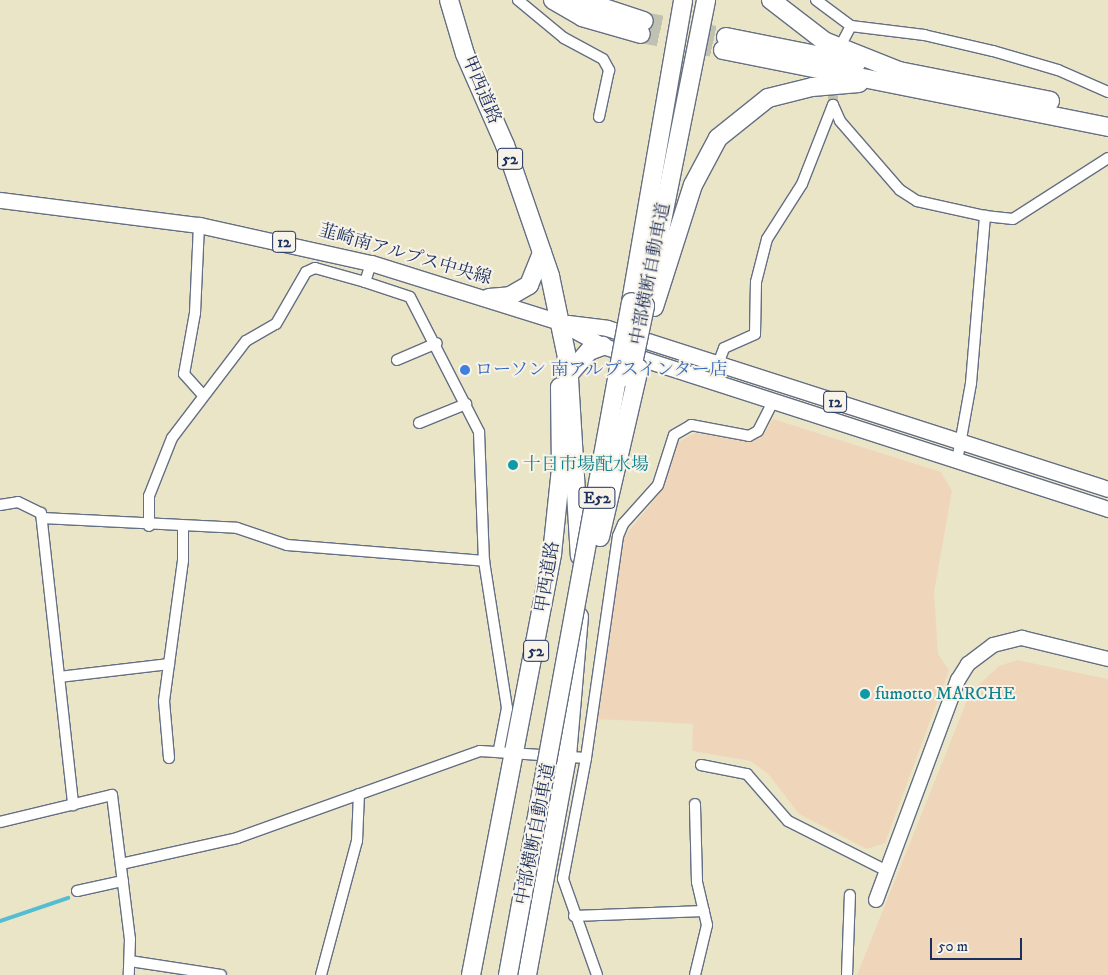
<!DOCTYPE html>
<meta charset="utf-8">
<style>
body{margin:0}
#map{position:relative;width:1108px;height:975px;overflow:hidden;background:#ebe5c7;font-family:"IM FELL DW Pica","Noto Serif JP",serif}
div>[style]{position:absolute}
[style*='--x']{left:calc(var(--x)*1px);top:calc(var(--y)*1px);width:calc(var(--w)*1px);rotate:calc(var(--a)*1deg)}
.built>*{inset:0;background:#efd6bb}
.stream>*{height:4px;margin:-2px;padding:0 2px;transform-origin:2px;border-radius:2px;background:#55bdd2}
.street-tunnel>*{height:10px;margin-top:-5px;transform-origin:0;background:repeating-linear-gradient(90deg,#c1c1b2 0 10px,transparent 0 15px)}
.highway-tunnel>*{height:18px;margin-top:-9px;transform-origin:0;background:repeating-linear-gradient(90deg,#c1c1b2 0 18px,transparent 0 27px)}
.roads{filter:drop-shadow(1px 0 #646f83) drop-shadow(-1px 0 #646f83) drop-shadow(0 1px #646f83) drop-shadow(0 -1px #646f83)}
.street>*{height:10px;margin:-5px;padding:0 5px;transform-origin:5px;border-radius:5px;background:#fff}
.secondary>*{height:14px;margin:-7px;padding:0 7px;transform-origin:7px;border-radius:7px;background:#fff}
.primary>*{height:15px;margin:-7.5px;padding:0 7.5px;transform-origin:7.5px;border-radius:7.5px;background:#fff}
.highway>*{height:18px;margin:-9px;padding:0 9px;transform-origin:9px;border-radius:9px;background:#fff}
.bridges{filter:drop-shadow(1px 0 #646f83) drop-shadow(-1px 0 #646f83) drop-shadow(0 1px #646f83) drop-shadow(0 -1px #646f83)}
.highway-bridge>*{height:18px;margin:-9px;padding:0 9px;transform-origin:9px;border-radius:9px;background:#fff}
.dots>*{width:14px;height:14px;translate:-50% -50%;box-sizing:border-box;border:2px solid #f7f3e8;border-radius:50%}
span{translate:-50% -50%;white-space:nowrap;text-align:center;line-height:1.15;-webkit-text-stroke:4px #f7f3e8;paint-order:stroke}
.shield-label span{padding:1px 4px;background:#f7f3e8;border:1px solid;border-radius:4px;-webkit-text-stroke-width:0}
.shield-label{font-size:16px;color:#1b2f5e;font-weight:700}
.street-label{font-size:18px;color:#1b2f5e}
.shop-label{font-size:18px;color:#366cbe}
.left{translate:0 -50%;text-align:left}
.culture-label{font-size:18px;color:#0d838f}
.scale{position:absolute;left:930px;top:938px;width:92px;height:22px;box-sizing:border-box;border:2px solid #1b2f5e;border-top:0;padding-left:6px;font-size:15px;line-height:18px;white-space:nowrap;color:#1b2f5e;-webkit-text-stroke:4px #f7f3e8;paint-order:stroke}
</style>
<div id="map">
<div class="built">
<div style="clip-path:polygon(773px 419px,941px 472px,952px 491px,934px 592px,938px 654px,949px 670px,885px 843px,867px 849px,799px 814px,769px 775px,751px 761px,692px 751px,693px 724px,596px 719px,624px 537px,659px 494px,677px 443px,695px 433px,751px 442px,764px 434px)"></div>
<div style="clip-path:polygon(1017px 660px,1108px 679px,1108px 975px,857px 975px,970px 693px,999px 666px)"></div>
</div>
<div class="stream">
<div style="--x:0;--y:921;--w:72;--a:-18.7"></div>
</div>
<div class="street-tunnel">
<div style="--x:833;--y:100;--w:19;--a:-90"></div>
</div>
<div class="highway-tunnel">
<div style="--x:644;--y:21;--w:84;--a:11"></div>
<div style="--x:641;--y:34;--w:84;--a:11"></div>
</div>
<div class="roads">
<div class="street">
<div style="--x:518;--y:0;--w:60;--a:39.6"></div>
<div style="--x:564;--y:38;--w:44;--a:28.3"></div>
<div style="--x:603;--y:59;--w:13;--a:61"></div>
<div style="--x:609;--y:70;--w:48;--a:102"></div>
<div style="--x:816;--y:0;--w:44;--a:36.6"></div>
<div style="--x:851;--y:26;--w:74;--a:7"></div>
<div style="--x:924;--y:35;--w:71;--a:13.1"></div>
<div style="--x:993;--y:51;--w:68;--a:16.3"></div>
<div style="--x:1058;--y:70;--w:55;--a:23.7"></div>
<div style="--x:844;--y:39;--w:15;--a:-62"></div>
<div style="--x:199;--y:225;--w:88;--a:92.6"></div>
<div style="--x:195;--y:313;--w:62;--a:100.2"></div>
<div style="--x:184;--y:374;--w:28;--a:48"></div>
<div style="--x:365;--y:282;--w:47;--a:18.4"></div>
<div style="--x:410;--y:297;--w:152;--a:62.9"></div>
<div style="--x:479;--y:432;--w:129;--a:87.8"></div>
<div style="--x:484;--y:561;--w:149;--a:81.1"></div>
<div style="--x:507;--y:708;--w:42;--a:101"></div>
<div style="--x:397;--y:360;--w:43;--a:-23"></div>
<div style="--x:718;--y:364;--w:17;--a:-69"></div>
<div style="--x:724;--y:348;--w:34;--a:-24"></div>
<div style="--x:755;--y:334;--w:52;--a:-88.9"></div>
<div style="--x:756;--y:282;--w:44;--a:-75.7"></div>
<div style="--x:767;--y:239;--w:65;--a:-57.5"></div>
<div style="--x:802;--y:184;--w:85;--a:-68.6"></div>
<div style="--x:833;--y:105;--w:17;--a:66"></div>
<div style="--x:840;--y:121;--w:91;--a:49"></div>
<div style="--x:900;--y:190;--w:20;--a:33"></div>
<div style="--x:917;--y:201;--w:70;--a:12.4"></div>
<div style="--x:985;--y:216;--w:28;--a:6"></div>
<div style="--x:1013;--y:219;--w:113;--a:-32.7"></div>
<div style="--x:419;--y:423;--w:51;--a:-22"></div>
<div style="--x:957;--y:461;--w:79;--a:-79.8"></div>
<div style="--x:971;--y:383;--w:168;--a:-85.2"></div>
<div style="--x:0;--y:505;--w:18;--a:-9"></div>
<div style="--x:18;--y:502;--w:25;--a:26"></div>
<div style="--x:41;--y:513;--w:294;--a:83.7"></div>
<div style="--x:42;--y:518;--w:195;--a:2.9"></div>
<div style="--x:237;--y:528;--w:53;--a:18.8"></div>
<div style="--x:287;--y:545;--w:198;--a:4.6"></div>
<div style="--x:149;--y:526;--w:30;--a:-90"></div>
<div style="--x:149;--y:496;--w:62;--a:-68.4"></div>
<div style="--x:172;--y:438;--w:122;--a:-52.7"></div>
<div style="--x:246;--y:341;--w:34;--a:-30"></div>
<div style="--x:276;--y:324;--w:60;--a:-60"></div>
<div style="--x:306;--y:272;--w:10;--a:-24"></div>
<div style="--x:315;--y:268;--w:52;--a:15.6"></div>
<div style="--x:365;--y:282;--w:20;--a:-72"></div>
<div style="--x:59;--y:677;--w:111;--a:-6.7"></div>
<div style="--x:169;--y:758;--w:57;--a:-95"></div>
<div style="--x:164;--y:701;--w:142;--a:-82.3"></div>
<div style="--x:183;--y:560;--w:33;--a:-90"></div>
<div style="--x:701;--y:765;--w:47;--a:11.1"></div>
<div style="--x:747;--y:774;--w:62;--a:48.9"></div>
<div style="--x:788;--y:821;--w:111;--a:26.8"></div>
<div style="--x:0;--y:822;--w:115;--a:-13.6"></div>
<div style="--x:112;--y:795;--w:145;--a:82.9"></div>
<div style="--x:130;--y:939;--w:36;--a:92"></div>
<div style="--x:121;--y:864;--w:119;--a:-12.6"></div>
<div style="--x:237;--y:838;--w:258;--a:-19.7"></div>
<div style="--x:480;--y:751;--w:106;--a:3.8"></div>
<div style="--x:77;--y:891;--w:47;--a:-12.3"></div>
<div style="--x:574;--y:916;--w:130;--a:-2.2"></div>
<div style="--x:130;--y:961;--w:92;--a:8.7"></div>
<div style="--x:321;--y:975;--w:139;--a:-75"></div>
<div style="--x:357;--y:841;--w:47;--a:-87.6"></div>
<div style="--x:597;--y:975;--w:102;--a:-109.5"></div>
<div style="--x:563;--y:879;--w:123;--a:-79.2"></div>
<div style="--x:586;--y:758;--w:224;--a:-81.8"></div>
<div style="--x:618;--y:536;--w:13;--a:-67"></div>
<div style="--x:623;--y:524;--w:52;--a:-48.1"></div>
<div style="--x:658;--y:485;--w:52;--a:-72.3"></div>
<div style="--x:674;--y:435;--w:20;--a:-30"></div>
<div style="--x:691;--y:425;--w:59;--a:10.7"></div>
<div style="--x:749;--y:436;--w:10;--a:-29"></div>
<div style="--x:758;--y:431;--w:34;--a:-63"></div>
<div style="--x:695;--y:975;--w:51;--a:-76.5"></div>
<div style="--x:707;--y:925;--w:44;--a:-103.1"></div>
<div style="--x:697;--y:882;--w:78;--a:-91.5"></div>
<div style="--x:847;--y:975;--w:80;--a:-87.9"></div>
</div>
<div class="secondary">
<div style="--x:876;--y:900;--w:235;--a:-69.6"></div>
<div style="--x:958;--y:680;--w:19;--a:-58"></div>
<div style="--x:968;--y:664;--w:31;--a:-37"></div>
<div style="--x:993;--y:645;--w:30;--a:-14"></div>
<div style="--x:1022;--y:638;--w:89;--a:13.7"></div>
</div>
<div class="primary">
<div style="--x:0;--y:200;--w:201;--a:7.2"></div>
<div style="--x:199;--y:225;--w:176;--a:12.5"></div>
<div style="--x:371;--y:263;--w:197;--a:17.4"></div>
<div style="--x:559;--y:322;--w:50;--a:28.6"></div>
<div style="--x:603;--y:346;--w:531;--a:17.89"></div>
<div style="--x:568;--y:323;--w:39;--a:7"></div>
<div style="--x:607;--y:328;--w:526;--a:17.82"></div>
</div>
<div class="highway">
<div style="--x:449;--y:0;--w:56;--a:73.5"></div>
<div style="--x:465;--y:54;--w:99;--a:66.3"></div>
<div style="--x:505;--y:145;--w:139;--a:71"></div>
<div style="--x:550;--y:276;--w:88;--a:78.2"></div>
<div style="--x:568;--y:362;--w:194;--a:86.5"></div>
<div style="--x:553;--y:0;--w:34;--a:30"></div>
<div style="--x:582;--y:17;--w:61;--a:16.1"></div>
<div style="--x:580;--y:0;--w:67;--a:18.2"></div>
<div style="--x:771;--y:0;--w:67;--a:37.7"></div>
<div style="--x:824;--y:41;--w:81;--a:21.8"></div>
<div style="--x:899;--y:71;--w:154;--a:11.2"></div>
<div style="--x:726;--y:37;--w:133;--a:11.3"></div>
<div style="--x:723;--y:50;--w:393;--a:11.3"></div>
<div style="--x:648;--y:291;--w:297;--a:-78.7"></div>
<div style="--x:489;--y:298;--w:21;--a:-5"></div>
<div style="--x:510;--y:296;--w:22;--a:-30"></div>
<div style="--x:529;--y:285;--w:35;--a:-68"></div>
<div style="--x:631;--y:302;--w:306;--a:-80.2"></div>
<div style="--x:654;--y:307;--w:128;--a:-72.3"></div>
<div style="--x:693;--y:185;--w:53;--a:-62"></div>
<div style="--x:718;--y:138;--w:64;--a:-38.7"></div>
<div style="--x:768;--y:98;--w:45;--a:-14"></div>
<div style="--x:812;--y:87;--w:47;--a:-4.9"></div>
<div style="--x:569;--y:374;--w:30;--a:-49"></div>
<div style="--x:589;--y:351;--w:15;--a:-20"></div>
<div style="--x:471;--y:975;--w:429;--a:-79.1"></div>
<div style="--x:552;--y:554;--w:85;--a:-84"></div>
<div style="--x:561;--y:469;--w:82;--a:-90.7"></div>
<div style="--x:527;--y:975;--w:223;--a:-79.6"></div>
<div style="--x:567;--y:756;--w:140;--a:-85.1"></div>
</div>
</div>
<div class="bridges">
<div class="highway-bridge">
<div style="--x:630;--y:378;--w:74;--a:-78.2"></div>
<div style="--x:600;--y:537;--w:173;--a:-77"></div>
<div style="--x:508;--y:975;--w:684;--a:-79.64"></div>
</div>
</div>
<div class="dots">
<div style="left:465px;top:370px;background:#3f7fe0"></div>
<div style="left:513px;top:465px;background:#0f9aa8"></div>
<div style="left:865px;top:694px;background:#0f9aa8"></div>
</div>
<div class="shield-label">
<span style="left:510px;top:159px">52</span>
<span style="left:284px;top:242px">12</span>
<span style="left:835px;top:402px">12</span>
<span style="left:597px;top:498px">E52</span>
<span style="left:536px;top:651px">52</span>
</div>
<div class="street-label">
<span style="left:481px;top:90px;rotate:67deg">甲西道路</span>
<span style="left:405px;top:255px;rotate:16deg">韮崎南アルプス中央線</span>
<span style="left:651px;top:274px;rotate:-79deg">中部横断自動車道</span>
<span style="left:548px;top:577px;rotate:-81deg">甲西道路</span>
<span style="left:536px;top:834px;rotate:-79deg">中部横断自動車道</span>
</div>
<div class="shop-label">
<span class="left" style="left:475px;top:370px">ローソン 南アルプスインター店</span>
</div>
<div class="culture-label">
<span class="left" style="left:523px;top:465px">十日市場配水場</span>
<span class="left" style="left:875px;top:694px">fumotto MARCHE</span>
</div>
<div class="scale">50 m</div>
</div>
